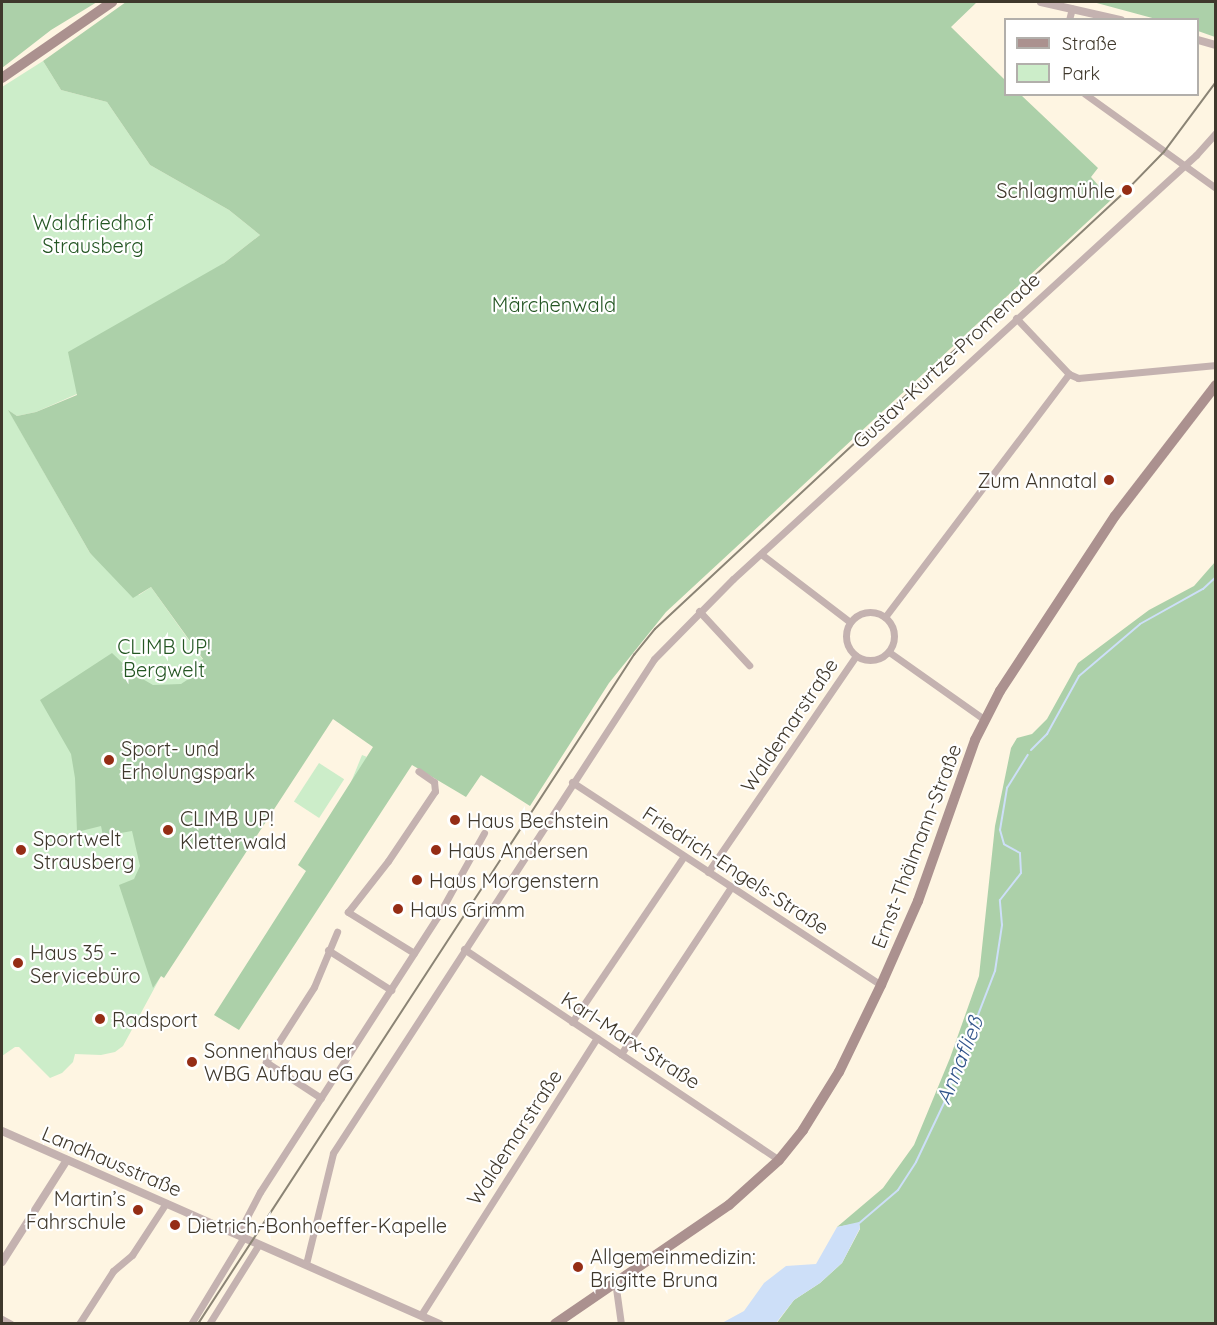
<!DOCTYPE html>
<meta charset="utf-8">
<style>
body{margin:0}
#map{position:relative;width:1217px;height:1325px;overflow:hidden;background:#fef5e2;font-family:Quicksand,sans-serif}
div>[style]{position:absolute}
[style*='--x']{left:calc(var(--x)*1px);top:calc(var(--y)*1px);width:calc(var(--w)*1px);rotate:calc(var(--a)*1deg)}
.green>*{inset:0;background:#ccedc9;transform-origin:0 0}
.forest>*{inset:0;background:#acd0a9}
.water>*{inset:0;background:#cddff8}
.stream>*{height:2px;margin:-1px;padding:0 1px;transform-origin:1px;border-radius:1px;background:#cddff8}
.minor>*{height:7px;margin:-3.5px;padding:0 3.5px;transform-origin:3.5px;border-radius:3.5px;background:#c4b2b0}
.minor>.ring{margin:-3.5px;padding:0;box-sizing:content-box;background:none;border:7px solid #c4b2b0;border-radius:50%}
.tertiary>*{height:8px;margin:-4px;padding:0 4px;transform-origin:4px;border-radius:4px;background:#c4b2b0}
.secondary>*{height:10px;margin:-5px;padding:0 5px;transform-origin:5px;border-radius:5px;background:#ab918f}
.tram>*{height:1.5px;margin:-0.75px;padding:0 0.75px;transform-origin:0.75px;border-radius:0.75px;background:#8b8475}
.dots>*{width:16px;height:16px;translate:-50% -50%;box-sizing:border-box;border:3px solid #fff;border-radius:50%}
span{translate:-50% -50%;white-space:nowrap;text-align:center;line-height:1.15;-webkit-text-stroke:4.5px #fff;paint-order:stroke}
.poi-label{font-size:20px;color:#3f382c}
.right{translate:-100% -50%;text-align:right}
.left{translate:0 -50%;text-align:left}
.park-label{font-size:20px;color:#245623}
.street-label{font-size:20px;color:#3f382c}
.water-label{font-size:21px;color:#32558b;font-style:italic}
.frame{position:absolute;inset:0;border:3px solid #3f382c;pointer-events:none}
.legend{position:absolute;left:1004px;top:18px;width:195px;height:78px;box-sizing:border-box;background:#fff;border:2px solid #b2afab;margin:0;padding:8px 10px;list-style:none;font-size:18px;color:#3f382c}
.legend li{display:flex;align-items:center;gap:12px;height:30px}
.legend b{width:30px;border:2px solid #b2afab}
</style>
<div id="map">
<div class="green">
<div style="clip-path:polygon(43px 61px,61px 90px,107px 102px,150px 165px,229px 210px,260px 235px,224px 263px,77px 394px,36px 412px,17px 416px,9px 411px,90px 553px,139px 595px,151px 587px,203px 660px,161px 976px,123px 1046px,115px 1052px,101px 1055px,75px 1054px,73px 1062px,62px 1073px,50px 1078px,19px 1047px,15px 1047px,2px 1056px,2px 87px)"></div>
<div style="left:362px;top:755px;width:5px;height:135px;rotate:22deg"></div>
<div style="left:319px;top:763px;width:30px;height:46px;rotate:33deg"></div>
</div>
<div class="forest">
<div style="clip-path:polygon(2px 2px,97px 2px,51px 30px,2px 68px)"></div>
<div style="clip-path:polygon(126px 2px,977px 2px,951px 27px,1005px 80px,1006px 94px,1021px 95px,1098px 168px,1091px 177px,1111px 200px,666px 612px,609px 683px,530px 806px,481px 775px,466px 797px,412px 765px,239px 1030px,214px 1015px,306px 871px,298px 865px,373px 747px,333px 719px,164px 978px,161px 976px,153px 988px,119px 885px,134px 879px,140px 866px,132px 831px,103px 836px,101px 826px,77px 832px,75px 778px,71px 754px,40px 700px,112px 653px,134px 674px,153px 685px,181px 684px,193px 676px,190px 668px,203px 659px,151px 587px,133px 598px,90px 553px,8px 410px,17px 416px,36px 412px,77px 395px,68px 352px,224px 263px,260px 235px,229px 210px,150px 165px,107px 102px,61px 90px,43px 61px)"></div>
<div style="clip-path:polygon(1093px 2px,1215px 2px,1215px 37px,1198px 31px,1198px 20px,1156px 19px)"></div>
<div style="clip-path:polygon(1215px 562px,1215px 1323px,776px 1324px,794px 1300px,820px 1283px,842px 1263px,860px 1229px,859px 1223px,837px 1227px,883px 1188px,914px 1145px,950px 1058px,979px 976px,995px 826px,1011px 748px,1017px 738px,1032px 734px,1047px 719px,1078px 663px,1149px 610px,1194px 586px)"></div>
</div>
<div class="water">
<div style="clip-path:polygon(859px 1222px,860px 1228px,842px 1263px,820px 1283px,794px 1300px,776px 1323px,722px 1323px,744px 1311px,764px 1283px,786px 1266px,816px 1264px,837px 1227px)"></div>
</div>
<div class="stream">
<div style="--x:1031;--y:750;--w:23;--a:-45"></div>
<div style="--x:1047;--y:734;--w:66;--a:-61.1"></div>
<div style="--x:1079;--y:676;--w:80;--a:-40.4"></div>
<div style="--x:1140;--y:624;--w:72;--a:-29.1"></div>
<div style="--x:1203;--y:589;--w:18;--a:-43"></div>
<div style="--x:857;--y:1225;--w:54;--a:-40.5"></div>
<div style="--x:898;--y:1190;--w:33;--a:-57"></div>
<div style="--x:916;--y:1162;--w:65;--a:-64.6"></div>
<div style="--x:944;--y:1103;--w:142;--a:-68.9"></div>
<div style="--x:995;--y:971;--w:47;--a:-81.3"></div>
<div style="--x:1002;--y:925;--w:25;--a:-95"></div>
<div style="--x:1000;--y:900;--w:34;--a:-52"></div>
<div style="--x:1021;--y:873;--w:20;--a:-93"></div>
<div style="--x:1020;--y:853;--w:18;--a:-151"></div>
<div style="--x:1004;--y:844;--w:15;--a:-106"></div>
<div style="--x:1000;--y:830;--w:43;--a:-80.5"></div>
<div style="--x:1007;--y:788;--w:39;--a:-58"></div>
</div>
<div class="minor">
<div style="--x:1069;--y:20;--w:12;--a:-76"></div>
<div style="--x:1085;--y:94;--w:161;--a:35.7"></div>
<div style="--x:1016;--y:318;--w:77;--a:46.6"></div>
<div style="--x:1069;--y:374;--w:10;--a:24"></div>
<div style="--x:1078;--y:378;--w:139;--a:-5.4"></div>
<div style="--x:761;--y:554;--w:112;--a:37.4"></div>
<div style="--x:699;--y:611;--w:74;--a:47.2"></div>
<div class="ring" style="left:846px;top:612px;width:41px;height:41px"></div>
<div style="--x:885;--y:617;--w:305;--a:-52.9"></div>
<div style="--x:889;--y:652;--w:118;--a:35.3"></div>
<div style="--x:572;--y:782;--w:370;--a:33.3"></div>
<div style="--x:708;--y:872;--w:262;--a:-55.6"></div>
<div style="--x:464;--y:949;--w:379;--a:33.8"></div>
<div style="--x:328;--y:950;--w:75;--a:32.4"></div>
<div style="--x:414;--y:953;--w:78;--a:-148.2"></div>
<div style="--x:348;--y:912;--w:65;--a:-51.9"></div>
<div style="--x:388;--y:861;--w:84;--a:-56.1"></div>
<div style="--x:435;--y:791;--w:9;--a:-96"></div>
<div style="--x:434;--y:782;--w:19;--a:-145"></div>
<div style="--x:572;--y:1022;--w:200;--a:-56"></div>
<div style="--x:621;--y:1054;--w:200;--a:-56.6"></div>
<div style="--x:321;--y:1098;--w:66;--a:-146.8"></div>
<div style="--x:266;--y:1062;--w:89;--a:-57.4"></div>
<div style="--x:314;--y:987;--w:60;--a:-67.3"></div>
<div style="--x:238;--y:1234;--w:47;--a:-62.4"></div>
<div style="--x:260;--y:1192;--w:328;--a:-57.2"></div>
<div style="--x:438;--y:916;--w:95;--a:-61"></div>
<div style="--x:306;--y:1264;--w:114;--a:-76.3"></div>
<div style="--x:333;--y:1153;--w:589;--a:-56.98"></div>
<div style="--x:654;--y:659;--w:112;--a:-45.4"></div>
<div style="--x:733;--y:579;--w:628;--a:-42.48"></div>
<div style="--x:1196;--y:155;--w:30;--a:-48"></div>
<div style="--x:615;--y:1281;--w:43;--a:82.1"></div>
<div style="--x:421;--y:1315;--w:328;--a:-57.6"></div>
<div style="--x:2;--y:1319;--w:10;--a:29"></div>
<div style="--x:79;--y:1324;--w:63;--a:-57.3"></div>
<div style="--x:113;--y:1271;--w:25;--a:-40"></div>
<div style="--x:132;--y:1255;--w:62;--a:-56.8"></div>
<div style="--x:191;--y:1324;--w:102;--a:-58.7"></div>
<div style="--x:209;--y:1324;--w:94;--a:-58"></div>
</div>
<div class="tertiary">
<div style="--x:1041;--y:2;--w:82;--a:12.7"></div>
<div style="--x:1198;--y:40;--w:19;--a:16"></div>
<div style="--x:2;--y:1131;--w:478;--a:23.8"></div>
<div style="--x:2;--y:1262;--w:121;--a:-57.5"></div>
</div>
<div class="secondary">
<div style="--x:2;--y:78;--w:134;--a:-34.6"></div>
<div style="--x:555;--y:1324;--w:211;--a:-34.4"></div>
<div style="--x:729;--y:1205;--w:67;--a:-42"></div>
<div style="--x:779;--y:1160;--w:38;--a:-51"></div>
<div style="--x:803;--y:1130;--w:68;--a:-58.2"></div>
<div style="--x:839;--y:1072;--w:97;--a:-64.2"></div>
<div style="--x:881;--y:985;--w:92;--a:-66.2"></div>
<div style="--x:918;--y:901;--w:171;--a:-70.5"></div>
<div style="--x:975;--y:740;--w:55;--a:-63"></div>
<div style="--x:1000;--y:691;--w:209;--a:-56.7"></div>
<div style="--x:1115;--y:516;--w:165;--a:-52.4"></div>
</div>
<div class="tram">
<div style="--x:198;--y:1324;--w:799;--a:-56.91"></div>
<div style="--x:634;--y:655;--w:33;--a:-51"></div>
<div style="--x:655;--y:629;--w:645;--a:-42.93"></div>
<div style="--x:1127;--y:190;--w:53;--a:-45.8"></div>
<div style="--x:1164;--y:152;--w:87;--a:-53.4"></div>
</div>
<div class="dots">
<div style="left:1127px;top:190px;background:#952d15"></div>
<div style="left:1109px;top:480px;background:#952d15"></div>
<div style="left:109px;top:760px;background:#952d15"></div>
<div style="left:455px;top:820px;background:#952d15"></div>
<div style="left:168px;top:830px;background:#952d15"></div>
<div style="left:21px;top:850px;background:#952d15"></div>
<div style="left:436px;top:850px;background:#952d15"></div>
<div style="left:417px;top:880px;background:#952d15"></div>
<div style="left:398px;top:909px;background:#952d15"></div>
<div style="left:18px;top:963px;background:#952d15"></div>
<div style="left:100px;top:1019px;background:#952d15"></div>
<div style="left:192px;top:1062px;background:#952d15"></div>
<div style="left:138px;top:1210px;background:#952d15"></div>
<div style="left:175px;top:1225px;background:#952d15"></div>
<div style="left:578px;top:1267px;background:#952d15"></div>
</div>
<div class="poi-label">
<span class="right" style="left:1115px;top:190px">Schlagmühle</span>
<span class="right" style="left:1097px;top:480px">Zum Annatal</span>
<span class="left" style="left:121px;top:760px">Sport- und<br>Erholungspark</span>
<span class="left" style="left:180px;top:830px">CLIMB UP!<br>Kletterwald</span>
<span class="left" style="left:467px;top:820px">Haus Bechstein</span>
<span class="left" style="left:33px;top:850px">Sportwelt<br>Strausberg</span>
<span class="left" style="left:448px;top:850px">Haus Andersen</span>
<span class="left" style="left:429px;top:880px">Haus Morgenstern</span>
<span class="left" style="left:410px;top:909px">Haus Grimm</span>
<span class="left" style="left:30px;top:964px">Haus 35 -<br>Servicebüro</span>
<span class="left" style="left:112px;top:1019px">Radsport</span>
<span class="left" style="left:204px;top:1062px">Sonnenhaus der<br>WBG Aufbau eG</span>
<span class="right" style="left:126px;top:1210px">Martin’s<br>Fahrschule</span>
<span class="left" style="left:187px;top:1225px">Dietrich-Bonhoeffer-Kapelle</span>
<span class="left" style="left:590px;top:1268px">Allgemeinmedizin:<br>Brigitte Bruna</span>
</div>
<div class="park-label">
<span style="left:93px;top:234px">Waldfriedhof<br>Strausberg</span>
<span style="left:554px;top:304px">Märchenwald</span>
<span style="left:164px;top:658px">CLIMB UP!<br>Bergwelt</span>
</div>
<div class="street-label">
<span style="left:946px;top:360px;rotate:-43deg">Gustav-Kurtze-Promenade</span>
<span style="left:789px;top:725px;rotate:-56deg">Waldemarstraße</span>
<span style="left:916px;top:846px;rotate:-69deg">Ernst-Thälmann-Straße</span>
<span style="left:736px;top:870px;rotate:33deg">Friedrich-Engels-Straße</span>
<span style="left:631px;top:1040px;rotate:33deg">Karl-Marx-Straße</span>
<span style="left:514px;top:1137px;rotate:-57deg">Waldemarstraße</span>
<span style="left:112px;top:1161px;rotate:23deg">Landhausstraße</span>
</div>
<div class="water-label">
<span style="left:959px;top:1060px;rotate:-68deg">Annafließ</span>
</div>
<div class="frame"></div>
<ul class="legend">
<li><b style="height:8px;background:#ab918f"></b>Straße</li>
<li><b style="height:16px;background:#ccedc9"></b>Park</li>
</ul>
</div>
